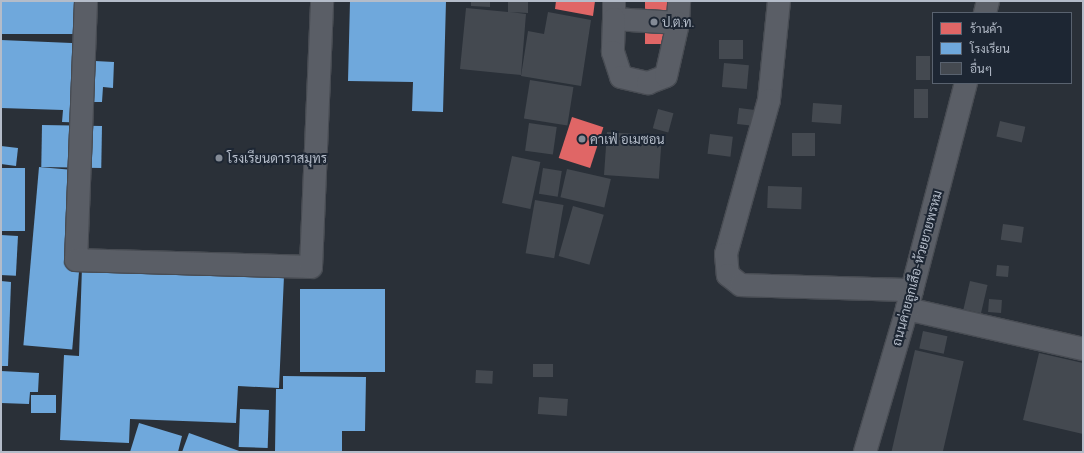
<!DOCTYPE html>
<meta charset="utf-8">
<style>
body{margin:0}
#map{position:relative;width:1084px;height:453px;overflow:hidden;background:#2a3038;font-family:Quicksand,Sarabun,sans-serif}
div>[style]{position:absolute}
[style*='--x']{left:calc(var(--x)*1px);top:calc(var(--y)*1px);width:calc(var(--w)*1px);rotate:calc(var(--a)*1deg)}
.shops>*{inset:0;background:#e06666;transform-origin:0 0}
.schools>*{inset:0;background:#6fa8dc;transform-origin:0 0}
.building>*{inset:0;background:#444950;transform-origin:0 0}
.roads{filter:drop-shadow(1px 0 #484c53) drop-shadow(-1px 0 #484c53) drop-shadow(0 1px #484c53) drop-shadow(0 -1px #484c53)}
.minor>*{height:22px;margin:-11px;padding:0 11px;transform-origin:11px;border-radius:11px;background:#5a5e66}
.dots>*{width:11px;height:11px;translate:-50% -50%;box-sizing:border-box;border:2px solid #1d2633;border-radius:50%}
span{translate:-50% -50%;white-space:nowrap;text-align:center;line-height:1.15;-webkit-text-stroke:4px #1d2633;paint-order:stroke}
.poi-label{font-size:13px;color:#b4bcc9}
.left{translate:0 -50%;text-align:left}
.street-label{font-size:13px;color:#b4bcc9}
.frame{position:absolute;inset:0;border:2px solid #b4bcc9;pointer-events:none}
.legend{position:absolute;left:932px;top:12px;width:140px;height:72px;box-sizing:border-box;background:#1d2633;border:1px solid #59626f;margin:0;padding:5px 7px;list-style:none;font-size:12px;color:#b4bcc9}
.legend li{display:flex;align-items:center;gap:8px;height:20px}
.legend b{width:20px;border:1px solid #59626f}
</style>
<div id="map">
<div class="shops">
<div style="clip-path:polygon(556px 1px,595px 1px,593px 16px,555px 9px)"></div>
<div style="left:645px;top:1px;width:26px;height:43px"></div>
<div style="left:572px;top:117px;width:33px;height:43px;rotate:18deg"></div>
</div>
<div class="schools">
<div style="left:1px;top:1px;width:75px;height:33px"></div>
<div style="clip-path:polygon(350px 1px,446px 1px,443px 112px,412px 111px,413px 82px,348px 81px)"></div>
<div style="clip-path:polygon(1px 40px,95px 44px,95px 61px,114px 62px,113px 88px,103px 87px,102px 102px,93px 102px,93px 123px,62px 122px,63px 110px,1px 108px)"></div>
<div style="left:42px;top:125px;width:60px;height:42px;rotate:1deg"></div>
<div style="clip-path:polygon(1px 146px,18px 148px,16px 166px,1px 164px)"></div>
<div style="left:39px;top:167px;width:49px;height:179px;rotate:5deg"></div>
<div style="left:1px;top:168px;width:24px;height:63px"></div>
<div style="left:1px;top:235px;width:17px;height:40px;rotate:3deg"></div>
<div style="clip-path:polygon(82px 267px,284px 276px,279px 388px,238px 386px,236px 423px,130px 419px,129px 443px,60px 440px,64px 355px,79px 356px)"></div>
<div style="clip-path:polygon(1px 281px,11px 282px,8px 366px,1px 366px)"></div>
<div style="left:300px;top:289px;width:85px;height:83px"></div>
<div style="clip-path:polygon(1px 371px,39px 373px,38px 392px,30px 392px,29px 404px,1px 403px)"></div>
<div style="clip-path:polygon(283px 376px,366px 377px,365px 431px,342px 431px,342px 452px,275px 452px,276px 389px,283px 389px)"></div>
<div style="left:31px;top:395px;width:25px;height:18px"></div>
<div style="left:240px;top:409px;width:29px;height:38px;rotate:2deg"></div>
<div style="clip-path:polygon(139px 423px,182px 436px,178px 452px,130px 452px)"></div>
<div style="clip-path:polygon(189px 433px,242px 452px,182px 452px)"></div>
</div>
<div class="building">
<div style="clip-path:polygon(471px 1px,490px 1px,490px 7px,471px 6px)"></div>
<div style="clip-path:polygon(508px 1px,528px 1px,528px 13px,510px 12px,526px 14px,521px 75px,460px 69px,466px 8px,508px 12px)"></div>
<div style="clip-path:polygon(548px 12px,591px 20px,581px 86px,521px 76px,528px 31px,544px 34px)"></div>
<div style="left:719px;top:40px;width:24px;height:19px"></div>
<div style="left:916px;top:56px;width:14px;height:24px"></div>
<div style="left:724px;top:63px;width:25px;height:24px;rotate:5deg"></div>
<div style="left:530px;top:80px;width:44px;height:39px;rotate:9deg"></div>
<div style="left:914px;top:89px;width:14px;height:29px"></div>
<div style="left:813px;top:103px;width:29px;height:19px;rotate:4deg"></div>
<div style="left:739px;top:108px;width:16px;height:16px;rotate:7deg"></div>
<div style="left:658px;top:109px;width:16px;height:20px;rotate:15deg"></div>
<div style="left:1000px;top:121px;width:26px;height:16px;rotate:13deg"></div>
<div style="left:529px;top:123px;width:28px;height:28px;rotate:8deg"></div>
<div style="left:607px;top:132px;width:55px;height:43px;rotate:4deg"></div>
<div style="left:792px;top:133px;width:23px;height:23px"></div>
<div style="left:710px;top:134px;width:23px;height:20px;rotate:7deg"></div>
<div style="left:512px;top:156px;width:29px;height:48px;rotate:12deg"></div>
<div style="left:543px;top:168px;width:19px;height:26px;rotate:9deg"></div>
<div style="left:567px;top:169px;width:45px;height:29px;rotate:13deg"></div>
<div style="left:768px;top:186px;width:34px;height:22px;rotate:2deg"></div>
<div style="left:535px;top:200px;width:29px;height:54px;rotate:10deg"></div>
<div style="left:573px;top:206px;width:32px;height:52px;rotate:16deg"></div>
<div style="left:1003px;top:224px;width:21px;height:16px;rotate:8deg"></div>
<div style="left:997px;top:265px;width:12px;height:11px;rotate:5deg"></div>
<div style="left:970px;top:281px;width:18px;height:29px;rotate:13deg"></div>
<div style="left:989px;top:299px;width:13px;height:13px;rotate:4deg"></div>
<div style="left:923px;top:331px;width:25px;height:18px;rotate:12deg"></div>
<div style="left:915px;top:350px;width:50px;height:105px;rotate:13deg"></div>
<div style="clip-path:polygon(1039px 353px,1083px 363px,1083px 434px,1023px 420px)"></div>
<div style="left:533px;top:364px;width:20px;height:13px"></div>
<div style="left:476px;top:370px;width:17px;height:13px;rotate:3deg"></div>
<div style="left:539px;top:397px;width:29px;height:17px;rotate:4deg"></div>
</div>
<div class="roads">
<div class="minor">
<div style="--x:86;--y:1;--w:259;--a:92.2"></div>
<div style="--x:76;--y:260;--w:235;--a:1.7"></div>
<div style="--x:311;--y:267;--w:266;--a:-87.6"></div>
<div style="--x:614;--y:1;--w:18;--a:90"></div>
<div style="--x:614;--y:19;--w:64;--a:3.6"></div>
<div style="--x:678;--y:23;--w:22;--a:-87"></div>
<div style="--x:779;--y:1;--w:100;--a:95.8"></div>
<div style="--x:769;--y:100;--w:160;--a:105.6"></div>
<div style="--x:726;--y:254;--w:21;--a:85"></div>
<div style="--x:728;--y:275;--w:16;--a:38"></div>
<div style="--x:741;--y:285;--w:171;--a:1.7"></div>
<div style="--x:985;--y:13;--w:12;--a:-76"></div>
<div style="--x:614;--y:19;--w:33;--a:92"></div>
<div style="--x:613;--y:52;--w:26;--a:72"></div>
<div style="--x:621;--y:77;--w:28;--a:13"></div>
<div style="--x:648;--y:83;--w:19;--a:-21"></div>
<div style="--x:666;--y:76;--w:54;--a:-77.2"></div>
<div style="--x:907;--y:309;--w:180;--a:12.8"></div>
<div style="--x:865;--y:452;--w:149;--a:-73.6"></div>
<div style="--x:907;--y:309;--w:234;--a:-75.4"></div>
</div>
</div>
<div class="dots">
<div style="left:654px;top:22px;background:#848b96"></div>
<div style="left:582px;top:139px;background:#848b96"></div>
<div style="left:219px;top:158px;background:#848b96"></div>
</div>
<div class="poi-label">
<span class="left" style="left:662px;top:22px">ป.ต.ท.</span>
<span class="left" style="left:590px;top:139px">คาเฟ่ อเมซอน</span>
<span class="left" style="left:227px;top:158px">โรงเรียนดาราสมุทร</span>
</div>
<div class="street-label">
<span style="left:917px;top:268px;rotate:-75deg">ถนนค่ายลูกเสึอ-ห้วยยายพรหม</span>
</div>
<div class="frame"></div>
<ul class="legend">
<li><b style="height:11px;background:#e06666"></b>ร้านค้า</li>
<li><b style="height:11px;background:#6fa8dc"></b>โรงเรียน</li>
<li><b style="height:11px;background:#444950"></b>อื่นๆ</li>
</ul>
</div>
